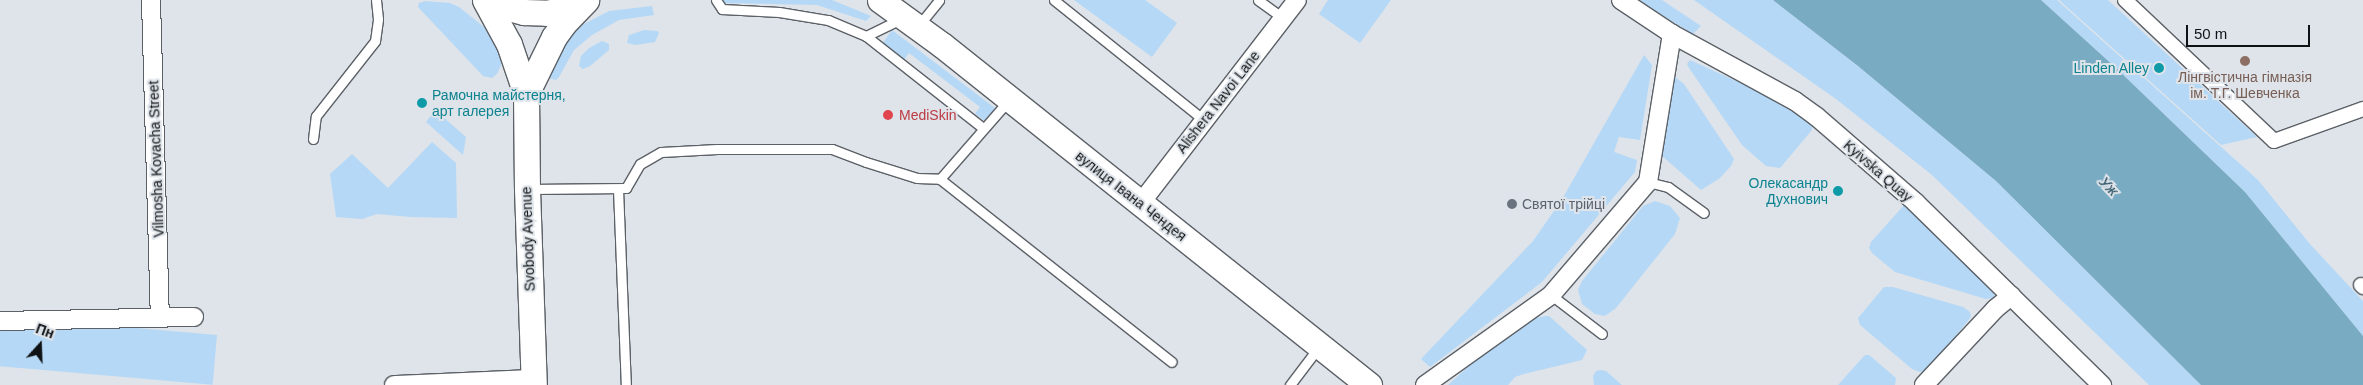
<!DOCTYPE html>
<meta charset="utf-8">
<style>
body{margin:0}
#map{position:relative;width:2363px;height:385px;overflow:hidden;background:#dee4ea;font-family:Arial,sans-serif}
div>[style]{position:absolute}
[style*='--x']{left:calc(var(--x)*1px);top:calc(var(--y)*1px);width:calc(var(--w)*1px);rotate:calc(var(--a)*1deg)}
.green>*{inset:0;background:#b5d8f6;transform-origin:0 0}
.water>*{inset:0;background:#79abc3}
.roads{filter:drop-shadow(1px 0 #5c6167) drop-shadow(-1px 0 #5c6167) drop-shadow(0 1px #5c6167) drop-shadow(0 -1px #5c6167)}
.service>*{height:9px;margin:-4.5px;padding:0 4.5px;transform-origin:4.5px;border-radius:4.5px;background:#fff}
.pedestrian>*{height:14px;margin:-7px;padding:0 7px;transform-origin:7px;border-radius:7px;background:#fff}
.minor>*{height:18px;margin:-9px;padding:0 9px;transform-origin:9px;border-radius:9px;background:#fff}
.secondary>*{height:25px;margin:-12.5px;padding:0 12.5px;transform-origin:12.5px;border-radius:12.5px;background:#fff}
.dots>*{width:14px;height:14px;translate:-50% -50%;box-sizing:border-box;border:2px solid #dee4ea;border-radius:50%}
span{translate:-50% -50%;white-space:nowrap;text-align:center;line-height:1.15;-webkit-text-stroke:4px #dee4ea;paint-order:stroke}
.culture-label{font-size:14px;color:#0d838f}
.right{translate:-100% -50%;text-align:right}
.left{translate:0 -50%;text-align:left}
.education-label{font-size:14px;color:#785e54}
.street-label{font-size:14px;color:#0f1214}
.health-label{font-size:14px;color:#be3a42}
.worship-label{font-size:14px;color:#5b616d}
.water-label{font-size:15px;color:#133e51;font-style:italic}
.north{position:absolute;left:15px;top:320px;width:50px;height:50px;-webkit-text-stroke:4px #dee4ea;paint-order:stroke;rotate:20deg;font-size:14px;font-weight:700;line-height:20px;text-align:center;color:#0f1214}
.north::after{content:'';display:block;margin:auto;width:18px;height:22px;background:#0f1214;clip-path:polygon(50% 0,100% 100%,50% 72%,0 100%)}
.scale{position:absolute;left:2186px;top:25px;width:124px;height:22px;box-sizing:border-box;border:2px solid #0f1214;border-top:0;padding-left:6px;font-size:15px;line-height:18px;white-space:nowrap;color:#0f1214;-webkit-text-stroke:4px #dee4ea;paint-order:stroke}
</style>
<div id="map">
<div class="green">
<div style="clip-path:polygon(721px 0,832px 0,871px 16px,866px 21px,817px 5px,723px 3px)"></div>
<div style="clip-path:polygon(1074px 0,1145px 0,1177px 23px,1152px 57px)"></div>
<div style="clip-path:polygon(1328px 0,1391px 0,1360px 43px,1319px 14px)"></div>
<div style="clip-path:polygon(1637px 0,1662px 0,1701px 26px,1693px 34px)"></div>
<div style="clip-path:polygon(1694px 0,1773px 0,1858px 66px,1996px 181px,2201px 385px,2149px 385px,1932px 175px,1836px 99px)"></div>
<div style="clip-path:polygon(2041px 0,2057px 0,2258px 180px,2309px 243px,2363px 301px,2363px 336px,2245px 192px,2116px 68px)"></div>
<div style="clip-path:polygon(2059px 0,2108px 0,2257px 137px,2221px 145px)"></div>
<div style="clip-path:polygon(425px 1px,450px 3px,459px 7px,484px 27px,500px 51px,502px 63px,497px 74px,492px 78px,483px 76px,418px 7px,419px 3px)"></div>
<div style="clip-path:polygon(652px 6px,654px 15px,619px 20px,592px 35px,574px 50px,559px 77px,556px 80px,548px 78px,549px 68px,571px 33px,578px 27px,609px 11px)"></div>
<div style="clip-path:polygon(644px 30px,657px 31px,659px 33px,655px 42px,636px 45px,627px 43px,629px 35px)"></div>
<div style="clip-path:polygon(892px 30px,995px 108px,985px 121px,975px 114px,980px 107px,909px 53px,904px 60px,882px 44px)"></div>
<div style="clip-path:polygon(602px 41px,609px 44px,609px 50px,590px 66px,583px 69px,579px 66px,581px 56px,589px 48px)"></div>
<div style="clip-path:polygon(1644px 55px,1652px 65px,1640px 140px,1619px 137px,1614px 152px,1637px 160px,1635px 172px,1542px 282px,1430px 367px,1421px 359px,1533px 241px,1561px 201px)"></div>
<div style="clip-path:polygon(1690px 60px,1793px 107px,1812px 123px,1812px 130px,1780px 168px,1766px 166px,1742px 145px,1689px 68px,1687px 64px)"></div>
<div style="clip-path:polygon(1675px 77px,1684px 84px,1734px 159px,1731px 166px,1720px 178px,1701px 190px,1661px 155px,1669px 85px,1671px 80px)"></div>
<div style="clip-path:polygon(435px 110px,466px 137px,463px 155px,426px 122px)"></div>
<div style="clip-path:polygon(432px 142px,456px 163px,457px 218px,411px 217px,377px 214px,362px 219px,336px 217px,330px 174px,352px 154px,388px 188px)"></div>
<div style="clip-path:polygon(1655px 201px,1670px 206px,1680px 218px,1675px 234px,1616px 308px,1605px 316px,1595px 314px,1582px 304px,1578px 290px,1582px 281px,1643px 206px)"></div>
<div style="clip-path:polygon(1905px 204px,1996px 288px,1993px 298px,1986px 299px,1895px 272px,1872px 253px,1869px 248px,1871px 242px)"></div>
<div style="clip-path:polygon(1884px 287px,1893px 287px,1963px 307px,1970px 312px,1971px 317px,1928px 370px,1920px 372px,1912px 369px,1860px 325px,1858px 318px)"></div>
<div style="clip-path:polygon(1545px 316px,1549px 316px,1587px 350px,1582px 360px,1524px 374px,1515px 377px,1508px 385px,1448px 385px,1471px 364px,1536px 318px)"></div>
<div style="left:217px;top:335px;width:50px;height:217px;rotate:95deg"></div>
<div style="clip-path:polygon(1865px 355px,1869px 355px,1896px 378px,1895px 385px,1838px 385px)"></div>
<div style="clip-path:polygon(1601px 370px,1606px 371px,1622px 385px,1594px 385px,1593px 376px,1596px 371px)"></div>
</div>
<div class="water">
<div style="clip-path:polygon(1773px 0,2041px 0,2116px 68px,2245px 192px,2363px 336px,2363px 385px,2201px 385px,1996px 181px,1858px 66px)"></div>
</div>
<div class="roads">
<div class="service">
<div style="--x:716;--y:0;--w:11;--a:56"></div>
<div style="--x:722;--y:9;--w:57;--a:3"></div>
<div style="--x:779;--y:12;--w:50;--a:9.3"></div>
<div style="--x:828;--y:20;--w:41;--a:22.8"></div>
<div style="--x:866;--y:36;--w:39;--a:-26"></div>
<div style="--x:1054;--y:0;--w:192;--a:38.7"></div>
<div style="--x:1258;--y:0;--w:31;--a:36"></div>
<div style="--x:919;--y:25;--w:32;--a:-51"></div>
<div style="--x:866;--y:36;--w:149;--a:38.2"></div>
<div style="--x:313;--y:139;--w:23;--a:-83"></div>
<div style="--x:316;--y:116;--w:95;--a:-51.8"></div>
<div style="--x:375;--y:41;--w:22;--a:-82"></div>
<div style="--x:378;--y:19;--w:19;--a:-96"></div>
<div style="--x:940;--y:179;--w:295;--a:38.3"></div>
<div style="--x:1648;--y:182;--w:21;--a:14"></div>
<div style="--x:1668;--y:187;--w:44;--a:35.8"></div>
<div style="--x:529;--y:189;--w:97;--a:-0.6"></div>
<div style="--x:626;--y:188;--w:28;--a:-60"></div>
<div style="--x:640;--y:164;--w:24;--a:-30"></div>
<div style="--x:661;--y:152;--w:56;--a:-3.1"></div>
<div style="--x:717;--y:149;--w:115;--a:0"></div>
<div style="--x:832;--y:149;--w:36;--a:21"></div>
<div style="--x:866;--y:162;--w:53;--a:17.4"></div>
<div style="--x:917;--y:178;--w:23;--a:2"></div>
<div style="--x:940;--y:179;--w:103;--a:-48.9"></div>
<div style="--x:618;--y:189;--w:196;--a:87.7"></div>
<div style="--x:1551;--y:295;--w:64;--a:37.4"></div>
<div style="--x:1290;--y:385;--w:46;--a:-52.9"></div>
</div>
<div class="pedestrian">
<div style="--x:2125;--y:0;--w:205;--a:43.4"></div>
<div style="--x:2274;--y:141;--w:95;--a:-19.8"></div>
<div style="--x:2361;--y:285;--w:3;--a:45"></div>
</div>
<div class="minor">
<div style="--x:151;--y:0;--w:318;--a:88.4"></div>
<div style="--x:1621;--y:0;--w:61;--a:33.7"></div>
<div style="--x:1672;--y:34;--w:140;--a:28.6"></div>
<div style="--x:1795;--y:101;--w:27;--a:36"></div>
<div style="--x:1817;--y:117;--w:130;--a:40.9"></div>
<div style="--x:1915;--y:202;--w:262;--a:44.4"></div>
<div style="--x:1140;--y:204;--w:257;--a:-52.4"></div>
<div style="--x:0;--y:321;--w:194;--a:-1.2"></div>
<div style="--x:394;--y:385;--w:140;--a:-2.5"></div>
<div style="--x:1425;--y:385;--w:155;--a:-35.5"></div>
<div style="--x:1551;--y:295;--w:149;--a:-49.4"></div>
<div style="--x:1648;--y:182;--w:150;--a:-80.8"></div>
<div style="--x:1924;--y:385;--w:104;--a:-46.9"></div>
<div style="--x:1995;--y:309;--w:21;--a:-39"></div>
</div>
<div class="secondary">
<div style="--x:485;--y:0;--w:50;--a:61.4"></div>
<div style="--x:509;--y:44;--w:53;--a:71.2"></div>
<div style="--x:526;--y:94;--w:95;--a:89.4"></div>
<div style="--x:527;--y:189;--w:196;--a:88"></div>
<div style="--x:491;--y:0;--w:12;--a:31"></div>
<div style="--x:501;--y:6;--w:24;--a:15"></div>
<div style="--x:524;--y:12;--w:23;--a:2"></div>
<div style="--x:547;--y:13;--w:24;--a:-15"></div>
<div style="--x:570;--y:7;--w:13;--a:-32"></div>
<div style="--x:880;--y:0;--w:77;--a:36"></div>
<div style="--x:942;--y:45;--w:546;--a:38.53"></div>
<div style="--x:526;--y:94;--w:64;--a:-63.8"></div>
<div style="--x:554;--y:37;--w:17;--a:-54"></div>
<div style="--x:564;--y:23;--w:32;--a:-46"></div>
</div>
</div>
<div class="dots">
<div style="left:2245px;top:61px;background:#8d6e63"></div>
<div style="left:2159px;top:68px;background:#0f9aa8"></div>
<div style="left:422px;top:103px;background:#0f9aa8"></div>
<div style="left:888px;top:115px;background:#e0444e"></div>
<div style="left:1838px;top:191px;background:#0f9aa8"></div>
<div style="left:1512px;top:204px;background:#6b7280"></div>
</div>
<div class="culture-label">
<span class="right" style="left:2149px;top:68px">Linden Alley</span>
<span class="left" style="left:432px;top:103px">Рамочна майстерня,<br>арт галерея</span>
<span class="right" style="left:1828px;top:191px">Олекасандр<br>Духнович</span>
</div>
<div class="education-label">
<span style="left:2245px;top:85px">Лінгвістична гімназія<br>ім. Т.Г. Шевченка</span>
</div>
<div class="street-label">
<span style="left:1218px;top:102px;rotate:-52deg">Alishera Navoi Lane</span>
<span style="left:156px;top:159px;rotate:-92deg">Vilmosha Kovacha Street</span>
<span style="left:1878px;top:171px;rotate:41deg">Kyivska Quay</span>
<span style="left:1131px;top:196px;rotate:38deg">вулиця Івана Чендея</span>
<span style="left:528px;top:239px;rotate:-92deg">Svobody Avenue</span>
</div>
<div class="health-label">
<span class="left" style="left:899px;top:115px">MediSkin</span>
</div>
<div class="worship-label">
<span class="left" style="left:1522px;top:204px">Святої трійці</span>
</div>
<div class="water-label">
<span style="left:2109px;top:186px;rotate:46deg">Уж</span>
</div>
<div class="north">Пн</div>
<div class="scale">50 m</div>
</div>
